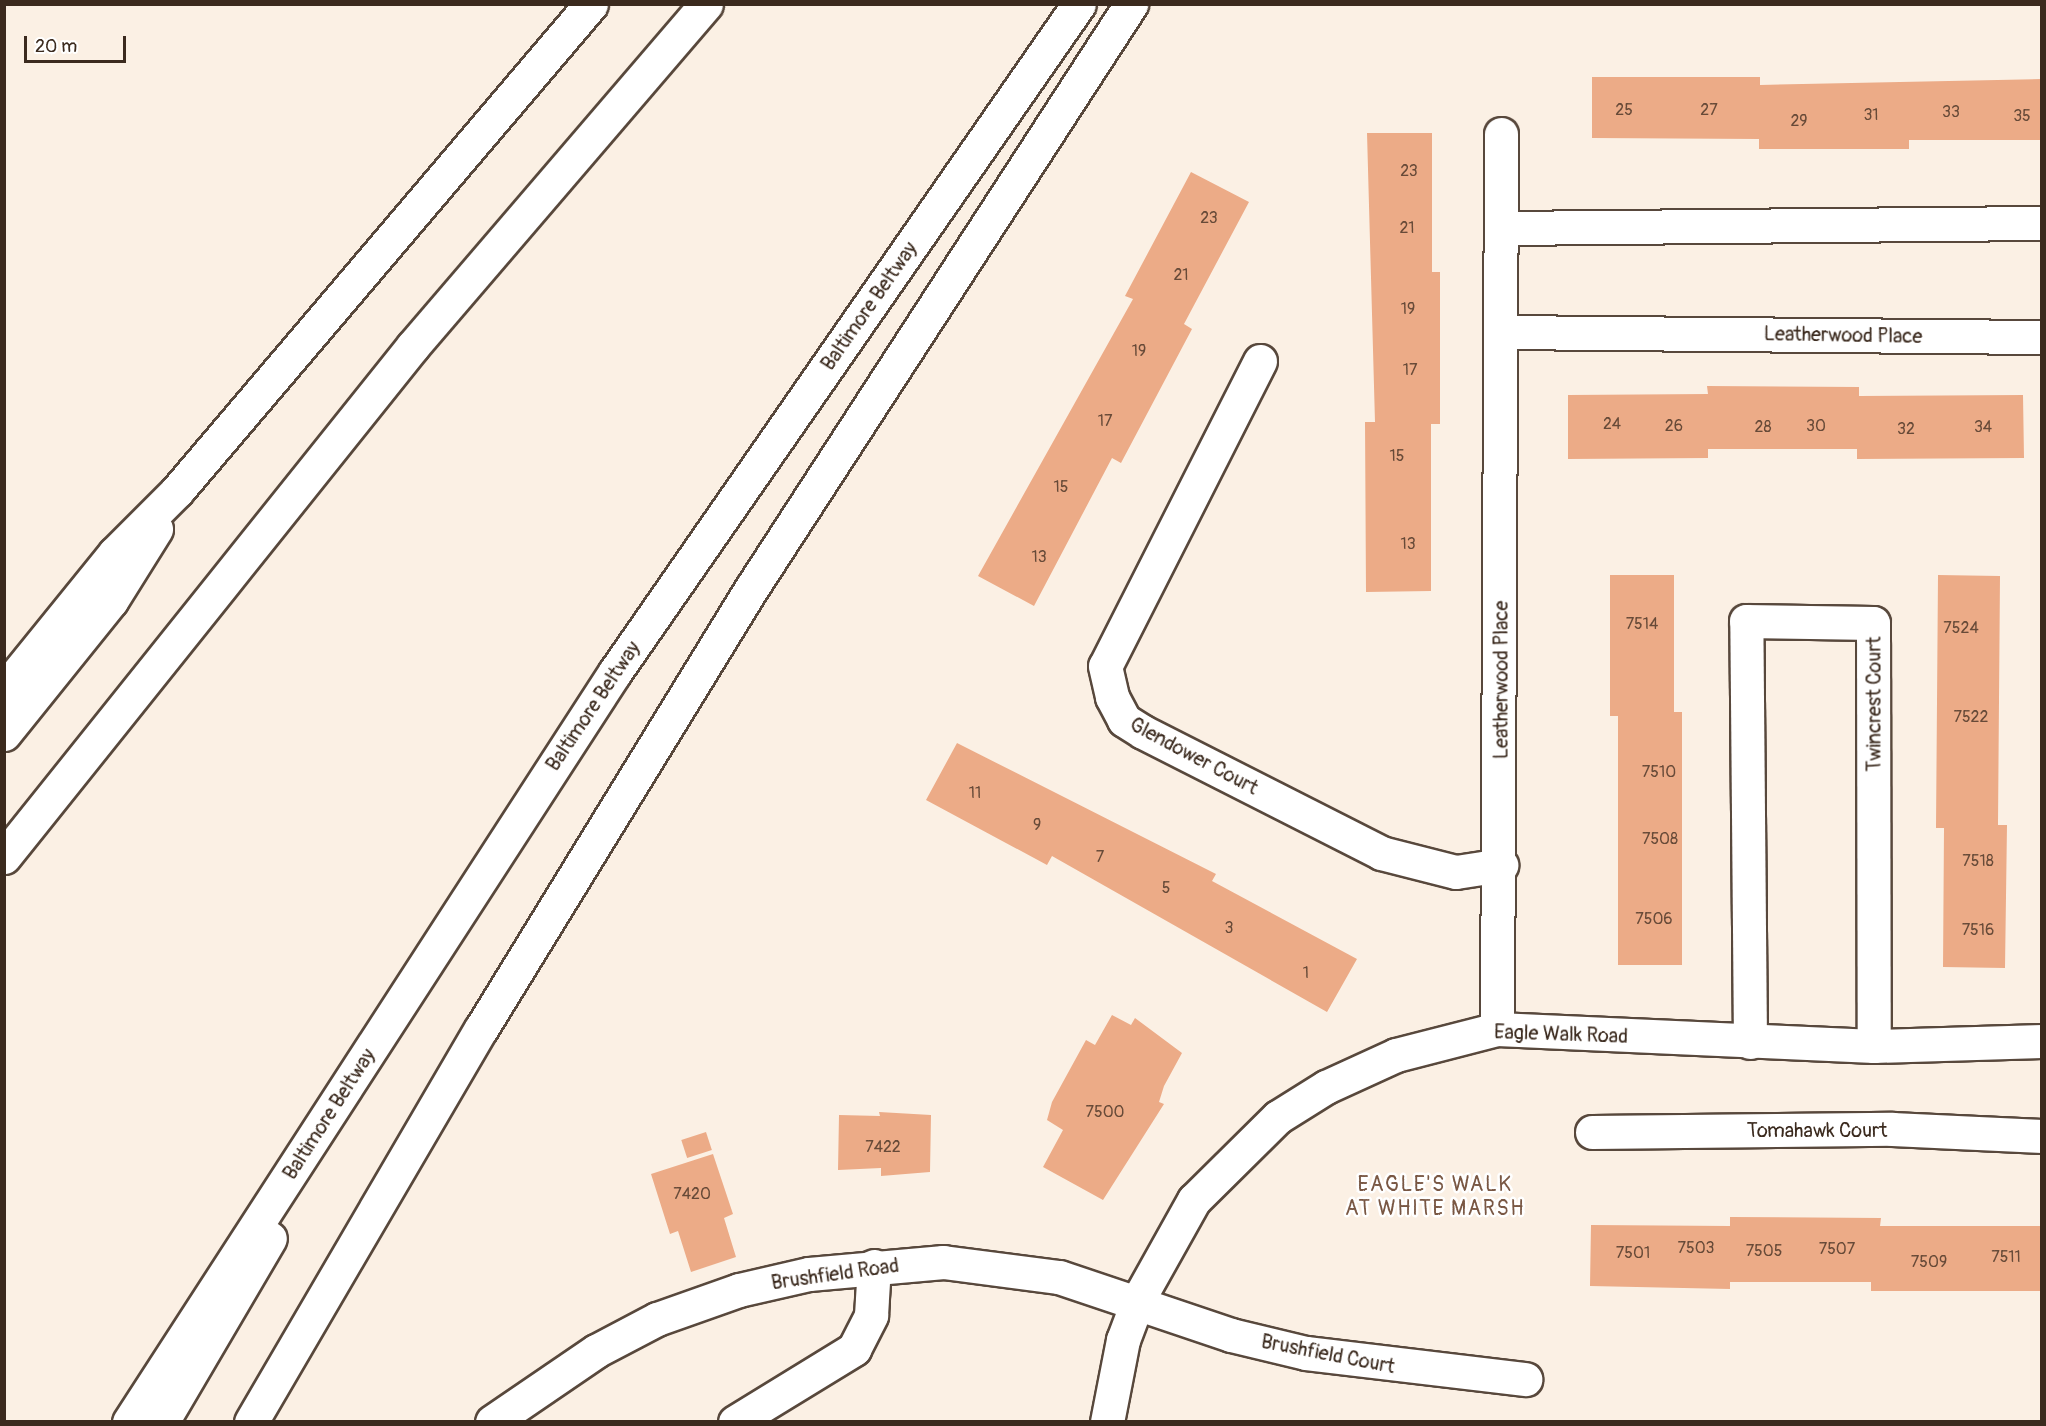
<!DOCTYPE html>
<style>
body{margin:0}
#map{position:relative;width:2046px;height:1426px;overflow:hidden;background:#fbf0e4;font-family:Pangolin,sans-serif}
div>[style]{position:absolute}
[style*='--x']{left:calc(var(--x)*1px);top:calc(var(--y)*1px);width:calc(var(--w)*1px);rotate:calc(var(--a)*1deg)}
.building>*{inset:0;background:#ecab87;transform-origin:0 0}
.roads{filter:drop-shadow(2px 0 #58483c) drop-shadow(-2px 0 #58483c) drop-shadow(0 2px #58483c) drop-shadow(0 -2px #58483c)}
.minor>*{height:33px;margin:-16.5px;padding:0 16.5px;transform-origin:16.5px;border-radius:16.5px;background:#fff}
.highway>*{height:33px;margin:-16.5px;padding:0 16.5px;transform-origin:16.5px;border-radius:16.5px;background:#fff}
span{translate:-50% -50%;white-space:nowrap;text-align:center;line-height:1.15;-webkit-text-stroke:5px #fff;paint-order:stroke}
.number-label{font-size:16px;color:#674a38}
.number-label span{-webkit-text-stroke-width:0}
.street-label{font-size:20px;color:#3b2a1e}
.neighbourhood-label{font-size:21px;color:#795743;letter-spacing:1.5px}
.frame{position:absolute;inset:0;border:6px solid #3b2a1e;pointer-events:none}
.scale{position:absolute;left:24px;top:36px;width:102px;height:27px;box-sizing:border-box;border:3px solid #3b2a1e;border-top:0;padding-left:8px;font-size:18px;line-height:21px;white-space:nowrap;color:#3b2a1e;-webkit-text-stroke:4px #fff;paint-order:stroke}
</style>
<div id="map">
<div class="building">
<div style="clip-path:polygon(1592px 77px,1760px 77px,1760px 85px,2042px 79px,2042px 140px,1909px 140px,1909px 149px,1759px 149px,1759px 139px,1592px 138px)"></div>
<div style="clip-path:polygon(1367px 133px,1432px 133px,1432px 272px,1440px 272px,1440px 424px,1431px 424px,1431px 591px,1366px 592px,1365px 422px,1375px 422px)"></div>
<div style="clip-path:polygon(1191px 172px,1249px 202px,1184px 324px,1192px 329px,1121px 463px,1112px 458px,1034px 606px,978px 576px,1133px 299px,1125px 296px)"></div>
<div style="clip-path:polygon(1707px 386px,1859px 387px,1859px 396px,2023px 395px,2024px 458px,1857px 459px,1857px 449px,1708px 449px,1708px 458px,1568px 459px,1568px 395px,1708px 394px)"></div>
<div style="clip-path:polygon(1610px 575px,1674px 575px,1674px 712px,1682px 712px,1682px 965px,1618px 965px,1618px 716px,1610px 716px)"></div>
<div style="clip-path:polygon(1938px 575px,2000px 576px,1998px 825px,2007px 825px,2005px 968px,1943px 967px,1944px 828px,1936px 828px)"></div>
<div style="clip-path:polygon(957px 743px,1216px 874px,1212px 881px,1357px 959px,1327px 1012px,1052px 856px,1047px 865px,926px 800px)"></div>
<div style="clip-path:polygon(1112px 1015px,1131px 1025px,1135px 1018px,1182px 1053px,1164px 1086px,1159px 1102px,1164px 1104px,1103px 1200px,1043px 1167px,1063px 1130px,1047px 1120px,1052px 1102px,1086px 1040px,1095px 1045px)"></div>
<div style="clip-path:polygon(879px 1112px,931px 1115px,930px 1172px,881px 1176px,881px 1168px,838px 1170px,839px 1115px,880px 1116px)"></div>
<div style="left:706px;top:1132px;width:19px;height:26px;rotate:72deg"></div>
<div style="clip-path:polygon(713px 1154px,733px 1214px,724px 1218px,736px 1257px,691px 1272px,678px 1231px,670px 1234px,651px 1174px)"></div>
<div style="clip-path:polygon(1730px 1217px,1881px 1218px,1880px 1226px,2042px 1226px,2042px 1291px,1871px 1291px,1871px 1282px,1730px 1282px,1730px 1289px,1590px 1286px,1591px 1225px,1730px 1226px)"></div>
</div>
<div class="roads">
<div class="minor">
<div style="--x:1501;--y:228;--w:541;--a:-0.53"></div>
<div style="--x:1501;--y:332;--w:541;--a:0.53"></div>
<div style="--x:1260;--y:361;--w:342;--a:116.9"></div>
<div style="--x:1105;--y:666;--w:32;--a:77"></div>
<div style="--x:1112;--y:697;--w:26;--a:62"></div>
<div style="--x:1124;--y:720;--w:22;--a:32"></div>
<div style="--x:1143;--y:732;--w:267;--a:26.9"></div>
<div style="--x:1381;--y:853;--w:77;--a:14.2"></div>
<div style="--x:1456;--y:872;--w:46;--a:-8.8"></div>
<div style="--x:1497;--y:1029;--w:895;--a:-89.74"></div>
<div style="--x:1750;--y:1042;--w:421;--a:-90.5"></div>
<div style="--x:1746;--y:621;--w:127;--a:0.9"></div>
<div style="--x:1873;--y:623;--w:423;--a:89.9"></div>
<div style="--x:1592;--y:1132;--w:300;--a:-0.6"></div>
<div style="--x:1892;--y:1129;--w:150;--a:2.7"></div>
<div style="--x:492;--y:1422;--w:126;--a:-34.3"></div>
<div style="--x:596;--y:1351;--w:69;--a:-27.7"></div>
<div style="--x:657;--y:1319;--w:87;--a:-19.5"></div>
<div style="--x:739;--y:1290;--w:72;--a:-12.9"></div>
<div style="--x:809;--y:1274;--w:135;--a:-5.1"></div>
<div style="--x:943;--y:1262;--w:117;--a:7.4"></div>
<div style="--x:1059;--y:1277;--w:182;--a:18.6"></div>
<div style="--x:1231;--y:1335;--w:77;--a:13.5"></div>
<div style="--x:1306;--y:1353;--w:221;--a:6.8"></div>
<div style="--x:735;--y:1422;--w:140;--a:-31.5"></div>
<div style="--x:854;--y:1349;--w:38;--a:-63"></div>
<div style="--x:871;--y:1315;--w:49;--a:-86.5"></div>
<div style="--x:1107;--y:1422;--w:84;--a:-79"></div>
<div style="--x:1123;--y:1340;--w:43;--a:-69.4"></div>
<div style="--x:1138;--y:1300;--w:115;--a:-60.8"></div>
<div style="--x:1194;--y:1200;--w:118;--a:-44.7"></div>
<div style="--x:1278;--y:1117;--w:57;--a:-32"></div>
<div style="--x:1326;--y:1087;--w:77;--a:-24.6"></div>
<div style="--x:1396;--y:1055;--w:104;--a:-14.4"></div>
<div style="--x:1497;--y:1029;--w:377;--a:2.6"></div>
<div style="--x:1874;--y:1046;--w:168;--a:-1.7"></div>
</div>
<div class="highway">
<div style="--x:4;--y:690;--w:176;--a:-51"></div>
<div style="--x:115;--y:553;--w:88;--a:-45"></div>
<div style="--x:177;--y:491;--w:639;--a:-49.63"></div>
<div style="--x:4;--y:734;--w:171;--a:-51.2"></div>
<div style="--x:111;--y:601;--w:85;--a:-58"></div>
<div style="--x:4;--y:857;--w:655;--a:-51.33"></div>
<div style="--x:413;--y:346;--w:450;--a:-49.4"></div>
<div style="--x:129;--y:1422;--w:894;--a:-57.06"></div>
<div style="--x:615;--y:672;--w:813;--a:-55.22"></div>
<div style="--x:162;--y:1422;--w:213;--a:-59.6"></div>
<div style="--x:251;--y:1422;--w:455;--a:-59.7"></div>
<div style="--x:481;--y:1029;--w:516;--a:-58.47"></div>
<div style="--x:751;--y:589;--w:698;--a:-56.99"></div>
</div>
</div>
<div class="number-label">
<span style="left:1624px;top:110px">25</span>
<span style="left:1709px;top:110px">27</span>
<span style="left:1951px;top:112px">33</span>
<span style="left:1871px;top:115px">31</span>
<span style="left:2022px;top:116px">35</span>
<span style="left:1799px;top:121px">29</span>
<span style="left:1409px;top:171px">23</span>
<span style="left:1209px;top:218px">23</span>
<span style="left:1407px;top:228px">21</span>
<span style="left:1181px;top:275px">21</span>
<span style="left:1408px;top:309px">19</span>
<span style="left:1139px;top:351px">19</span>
<span style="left:1410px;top:370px">17</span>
<span style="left:1105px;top:421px">17</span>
<span style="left:1612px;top:424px">24</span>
<span style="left:1674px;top:426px">26</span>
<span style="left:1816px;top:426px">30</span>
<span style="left:1763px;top:427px">28</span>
<span style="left:1983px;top:427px">34</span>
<span style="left:1906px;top:429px">32</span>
<span style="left:1397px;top:456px">15</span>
<span style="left:1061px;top:487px">15</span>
<span style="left:1408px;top:544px">13</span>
<span style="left:1039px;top:557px">13</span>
<span style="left:1642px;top:624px">7514</span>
<span style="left:1961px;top:628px">7524</span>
<span style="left:1971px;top:717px">7522</span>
<span style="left:1659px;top:772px">7510</span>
<span style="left:975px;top:793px">11</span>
<span style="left:1037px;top:825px">9</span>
<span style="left:1660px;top:839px">7508</span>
<span style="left:1100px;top:857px">7</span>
<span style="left:1978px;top:861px">7518</span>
<span style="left:1166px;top:888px">5</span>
<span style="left:1654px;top:919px">7506</span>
<span style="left:1229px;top:928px">3</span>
<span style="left:1978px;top:930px">7516</span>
<span style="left:1306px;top:973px">1</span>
<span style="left:1105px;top:1112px">7500</span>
<span style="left:883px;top:1147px">7422</span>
<span style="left:692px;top:1194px">7420</span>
<span style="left:1696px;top:1248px">7503</span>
<span style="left:1837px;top:1249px">7507</span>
<span style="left:1764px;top:1251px">7505</span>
<span style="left:1633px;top:1253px">7501</span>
<span style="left:2006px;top:1257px">7511</span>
<span style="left:1929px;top:1262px">7509</span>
</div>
<div class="street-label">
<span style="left:869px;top:306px;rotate:-55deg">Baltimore Beltway</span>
<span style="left:1843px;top:335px;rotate:1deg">Leatherwood Place</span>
<span style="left:1501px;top:680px;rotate:-90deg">Leatherwood Place</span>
<span style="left:1874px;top:704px;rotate:-90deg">Twincrest Court</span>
<span style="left:593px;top:706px;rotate:-56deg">Baltimore Beltway</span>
<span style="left:1194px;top:756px;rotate:28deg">Glendower Court</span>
<span style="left:1561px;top:1034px;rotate:2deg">Eagle Walk Road</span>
<span style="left:329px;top:1114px;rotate:-57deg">Baltimore Beltway</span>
<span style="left:1817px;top:1130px">Tomahawk Court</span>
<span style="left:835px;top:1274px;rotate:-8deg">Brushfield Road</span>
<span style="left:1328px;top:1354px;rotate:11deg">Brushfield Court</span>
</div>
<div class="neighbourhood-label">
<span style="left:1435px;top:1197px">EAGLE'S WALK<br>AT WHITE MARSH</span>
</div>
<div class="frame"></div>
<div class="scale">20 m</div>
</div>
